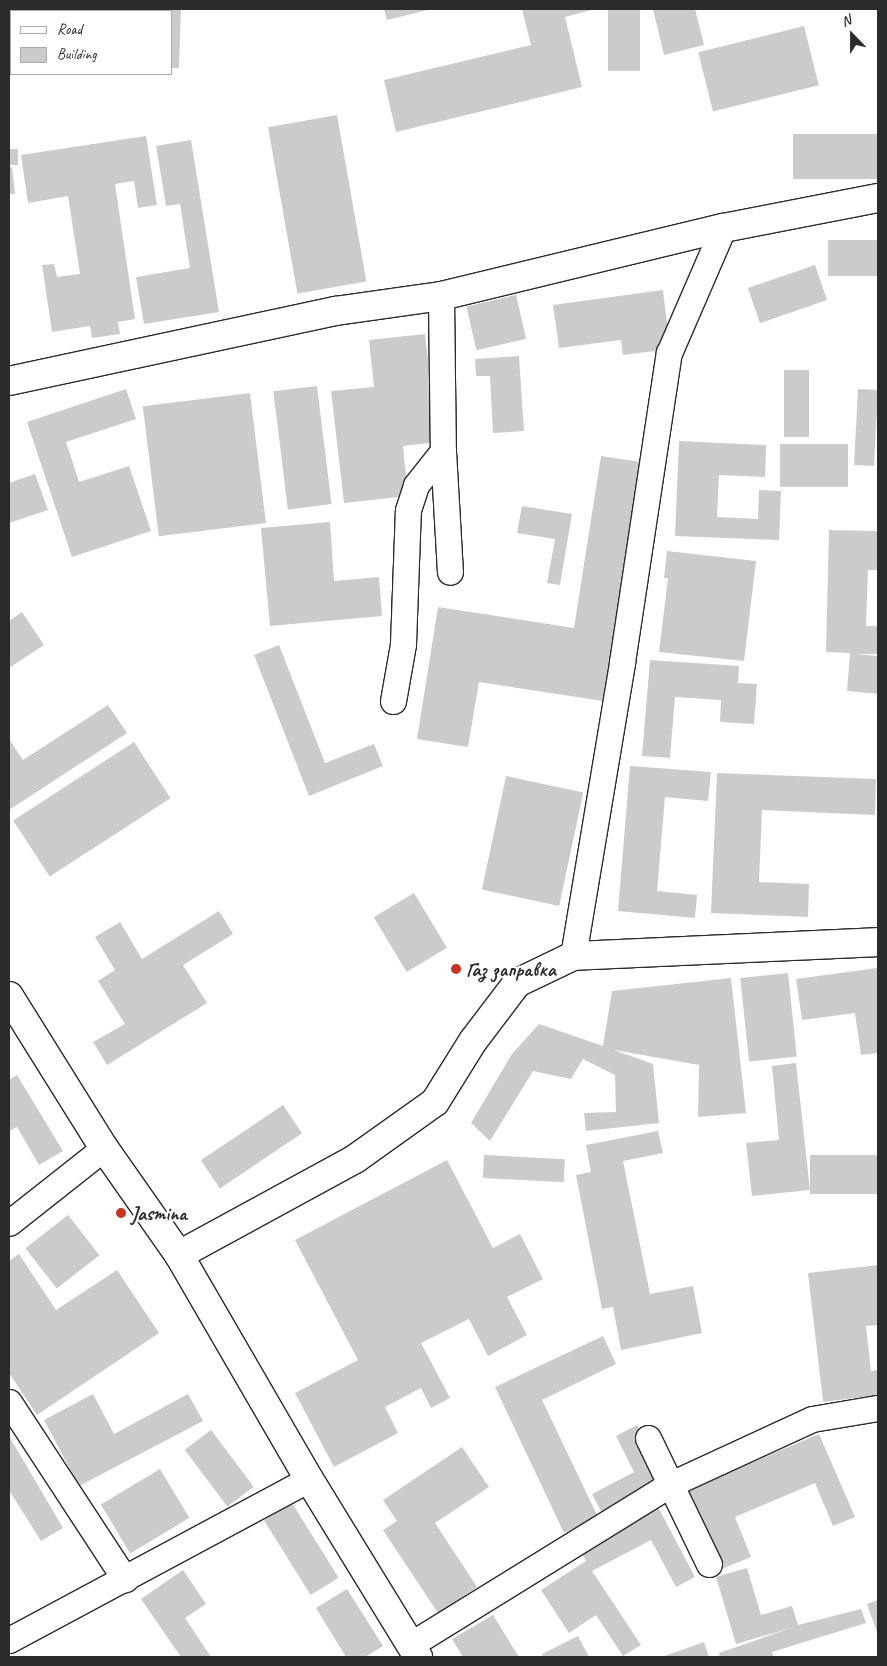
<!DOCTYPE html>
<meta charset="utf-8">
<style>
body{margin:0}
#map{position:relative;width:887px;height:1666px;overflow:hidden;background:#fff;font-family:Caveat,sans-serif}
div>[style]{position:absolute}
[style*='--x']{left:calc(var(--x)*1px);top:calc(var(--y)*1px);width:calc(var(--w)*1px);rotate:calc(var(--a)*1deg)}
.building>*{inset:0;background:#cbcbcb;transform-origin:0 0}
.roads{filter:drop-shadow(1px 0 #2b2b2b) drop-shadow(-1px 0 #2b2b2b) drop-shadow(0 1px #2b2b2b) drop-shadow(0 -1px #2b2b2b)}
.minor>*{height:25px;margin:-12.5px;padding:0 12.5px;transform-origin:12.5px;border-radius:12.5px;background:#fff}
.tertiary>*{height:28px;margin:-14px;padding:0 14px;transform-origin:14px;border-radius:14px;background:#fff}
.secondary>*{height:28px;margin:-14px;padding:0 14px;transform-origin:14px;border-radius:14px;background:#fff}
.dots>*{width:14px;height:14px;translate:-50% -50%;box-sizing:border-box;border:2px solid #fff;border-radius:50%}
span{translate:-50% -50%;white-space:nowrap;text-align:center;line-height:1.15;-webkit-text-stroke:4.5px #fff;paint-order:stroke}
.poi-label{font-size:20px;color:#2b2b2b;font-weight:700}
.left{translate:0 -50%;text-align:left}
.frame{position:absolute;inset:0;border:10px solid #2b2b2b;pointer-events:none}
.legend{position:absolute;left:10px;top:10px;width:162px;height:65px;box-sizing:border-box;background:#fff;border:1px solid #aaa;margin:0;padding:6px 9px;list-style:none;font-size:15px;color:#2b2b2b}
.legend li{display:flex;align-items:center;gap:10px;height:25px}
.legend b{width:25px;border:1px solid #aaa}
.north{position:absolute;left:827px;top:10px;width:50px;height:50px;-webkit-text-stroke:4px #fff;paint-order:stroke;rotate:338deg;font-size:14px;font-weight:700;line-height:20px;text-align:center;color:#2b2b2b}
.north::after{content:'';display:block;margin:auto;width:18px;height:22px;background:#2b2b2b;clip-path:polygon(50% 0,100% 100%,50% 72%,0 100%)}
</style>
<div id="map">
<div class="building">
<div style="clip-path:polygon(103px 9px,181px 9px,179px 68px,171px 68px,171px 11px,103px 11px)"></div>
<div style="clip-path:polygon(384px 9px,432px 9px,387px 20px)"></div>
<div style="clip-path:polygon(522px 9px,595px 9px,565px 17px,582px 87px,396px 132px,384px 80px,531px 45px)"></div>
<div style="left:608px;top:9px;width:32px;height:62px"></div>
<div style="clip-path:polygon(653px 9px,695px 9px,704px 45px,664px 55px)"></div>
<div style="left:804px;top:26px;width:61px;height:109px;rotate:76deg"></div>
<div style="left:337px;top:115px;width:169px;height:70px;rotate:80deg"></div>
<div style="left:878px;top:134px;width:45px;height:85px;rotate:90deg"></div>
<div style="clip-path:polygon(146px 136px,157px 205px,138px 208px,134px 181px,115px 184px,135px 319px,118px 322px,120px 334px,92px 338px,90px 326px,52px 332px,42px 265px,54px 264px,57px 277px,80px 274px,68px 196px,28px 203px,21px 155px)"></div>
<div style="clip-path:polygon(191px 140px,219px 312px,144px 324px,136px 277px,190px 268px,180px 204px,166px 206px,156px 146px)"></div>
<div style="left:9px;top:149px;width:9px;height:16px"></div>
<div style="clip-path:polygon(12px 167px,15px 194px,9px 194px,9px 168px)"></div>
<div style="left:878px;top:240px;width:36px;height:50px;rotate:90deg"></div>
<div style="left:815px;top:265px;width:37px;height:71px;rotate:71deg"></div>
<div style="clip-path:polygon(663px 290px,670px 349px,623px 355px,621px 340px,559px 348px,553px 305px)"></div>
<div style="left:516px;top:295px;width:45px;height:51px;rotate:77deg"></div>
<div style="clip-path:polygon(425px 334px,437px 442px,403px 446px,408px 496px,344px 503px,331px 391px,374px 387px,369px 340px)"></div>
<div style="clip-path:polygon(519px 356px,524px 431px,493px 433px,490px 376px,476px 376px,475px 359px)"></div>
<div style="left:784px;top:370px;width:25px;height:67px"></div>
<div style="left:317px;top:386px;width:119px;height:44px;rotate:83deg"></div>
<div style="clip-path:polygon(126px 389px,136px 419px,66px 442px,79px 482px,129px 466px,151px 531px,72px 557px,27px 422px)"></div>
<div style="left:858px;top:389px;width:20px;height:76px;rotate:3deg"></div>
<div style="left:250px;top:393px;width:131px;height:108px;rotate:83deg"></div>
<div style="clip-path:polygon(679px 441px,766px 445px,765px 477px,719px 475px,717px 517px,758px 519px,759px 490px,781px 491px,779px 540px,675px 536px)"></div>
<div style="left:848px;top:444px;width:43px;height:68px;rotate:90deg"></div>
<div style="clip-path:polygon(601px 456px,641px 462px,603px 701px,479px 682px,468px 747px,417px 739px,438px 607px,574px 628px)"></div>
<div style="clip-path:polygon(35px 474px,48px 510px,9px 523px,9px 483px)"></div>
<div style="clip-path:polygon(522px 506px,572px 514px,560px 585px,547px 583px,555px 539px,517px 533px)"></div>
<div style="clip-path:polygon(330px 522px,334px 581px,379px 577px,382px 616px,270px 626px,261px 528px)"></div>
<div style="clip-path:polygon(829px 530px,878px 531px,878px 570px,868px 570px,866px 626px,878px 626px,878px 654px,854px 654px,878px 656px,878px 694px,847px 691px,850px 653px,826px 652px)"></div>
<div style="clip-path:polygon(667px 551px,756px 561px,744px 661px,659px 652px,668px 578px,664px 578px)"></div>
<div style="clip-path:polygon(22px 612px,44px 645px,9px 668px,9px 621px)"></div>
<div style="clip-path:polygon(279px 645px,325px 763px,374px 744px,383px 766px,309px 796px,254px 655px)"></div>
<div style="clip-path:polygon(650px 660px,739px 666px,738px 683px,757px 684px,754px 724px,720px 722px,721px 700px,675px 697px,670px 758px,642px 756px)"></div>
<div style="clip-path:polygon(108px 705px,127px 733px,9px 810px,9px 739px,23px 760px)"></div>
<div style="left:134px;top:742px;width:67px;height:144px;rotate:57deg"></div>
<div style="clip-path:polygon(630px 766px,711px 772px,708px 801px,665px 797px,657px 891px,697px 895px,695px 918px,618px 911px)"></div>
<div style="clip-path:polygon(717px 773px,876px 779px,875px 815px,762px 810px,759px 882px,809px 884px,808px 917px,711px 913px)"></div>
<div style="left:506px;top:776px;width:79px;height:116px;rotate:12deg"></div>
<div style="left:414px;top:893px;width:64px;height:47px;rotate:59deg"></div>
<div style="clip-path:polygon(219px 911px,233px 934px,183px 965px,207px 1003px,107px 1065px,93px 1042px,125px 1024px,98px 981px,115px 970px,95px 937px,120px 922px,142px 959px)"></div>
<div style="clip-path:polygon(877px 968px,878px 1053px,861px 1055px,855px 1013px,802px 1020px,796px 979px)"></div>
<div style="left:788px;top:973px;width:84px;height:48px;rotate:84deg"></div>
<div style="clip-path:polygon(731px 978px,746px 1113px,698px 1117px,699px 1065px,614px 1050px,653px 1064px,659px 1123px,586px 1131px,584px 1113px,616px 1112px,615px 1075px,583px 1059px,571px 1079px,533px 1071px,490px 1141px,471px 1123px,512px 1054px,539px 1024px,603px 1046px,612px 991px)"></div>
<div style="clip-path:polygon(796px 1063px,810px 1190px,752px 1196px,746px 1143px,779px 1140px,772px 1066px)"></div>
<div style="clip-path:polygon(17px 1075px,63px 1151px,39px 1165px,17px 1127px,9px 1131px,9px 1080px)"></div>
<div style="left:283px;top:1105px;width:34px;height:99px;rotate:56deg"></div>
<div style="clip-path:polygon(658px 1131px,663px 1153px,623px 1161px,650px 1294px,693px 1286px,702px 1333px,621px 1350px,613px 1307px,602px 1309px,576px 1175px,591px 1172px,586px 1145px)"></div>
<div style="left:484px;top:1155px;width:81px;height:23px;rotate:3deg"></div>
<div style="left:878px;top:1155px;width:39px;height:68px;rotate:90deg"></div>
<div style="clip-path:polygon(447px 1160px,493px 1248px,520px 1234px,543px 1279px,507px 1297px,527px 1335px,488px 1356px,469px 1319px,421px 1343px,450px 1398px,431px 1408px,421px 1388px,385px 1407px,398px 1433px,334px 1467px,295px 1393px,358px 1360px,295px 1240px)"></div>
<div style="left:68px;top:1215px;width:51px;height:54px;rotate:52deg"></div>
<div style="clip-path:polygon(19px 1254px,56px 1310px,117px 1270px,159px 1333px,37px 1415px,9px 1373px,9px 1261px)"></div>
<div style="clip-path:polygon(878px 1265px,878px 1325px,866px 1326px,871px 1371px,878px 1370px,878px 1395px,823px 1402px,808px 1273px)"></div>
<div style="clip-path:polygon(603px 1336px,616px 1364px,542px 1400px,598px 1517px,564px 1533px,495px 1387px)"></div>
<div style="clip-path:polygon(93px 1394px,114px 1434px,188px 1394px,203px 1421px,79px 1486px,44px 1420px)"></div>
<div style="clip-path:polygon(637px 1425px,667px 1482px,603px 1515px,592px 1494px,634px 1472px,616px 1436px)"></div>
<div style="left:211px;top:1430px;width:71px;height:33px;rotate:53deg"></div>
<div style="clip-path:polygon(819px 1434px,855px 1517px,833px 1526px,815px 1483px,735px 1517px,751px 1557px,722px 1569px,688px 1490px)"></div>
<div style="clip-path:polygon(9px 1436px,63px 1528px,41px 1541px,9px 1490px)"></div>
<div style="clip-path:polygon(462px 1447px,489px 1487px,435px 1523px,477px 1587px,438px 1613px,383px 1530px,397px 1521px,383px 1500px)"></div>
<div style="left:160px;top:1469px;width:57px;height:69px;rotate:59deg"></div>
<div style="left:292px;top:1503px;width:88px;height:33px;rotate:58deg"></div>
<div style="clip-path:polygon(658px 1507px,695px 1577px,676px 1587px,651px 1540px,592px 1571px,641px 1645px,623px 1656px,596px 1615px,569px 1633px,541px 1590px,586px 1561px,580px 1549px)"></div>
<div style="clip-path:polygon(747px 1568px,761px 1615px,792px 1606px,798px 1625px,861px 1609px,866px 1623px,772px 1652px,774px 1657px,720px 1657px,719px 1653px,791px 1628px,736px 1644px,716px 1577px)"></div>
<div style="clip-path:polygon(183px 1570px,206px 1604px,185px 1618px,211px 1657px,181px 1657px,141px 1599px)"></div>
<div style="clip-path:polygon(347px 1589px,383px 1646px,365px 1657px,346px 1657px,316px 1608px)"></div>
<div style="clip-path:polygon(878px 1600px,878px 1635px,867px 1604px)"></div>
<div style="clip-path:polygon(493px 1615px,519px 1657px,463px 1657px,452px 1639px)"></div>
<div style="clip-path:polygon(578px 1636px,589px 1657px,544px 1657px,542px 1654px)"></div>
<div style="clip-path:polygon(704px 1642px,709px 1657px,662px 1657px)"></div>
</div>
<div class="roads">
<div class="minor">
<div style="--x:441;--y:296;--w:155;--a:89.3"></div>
<div style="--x:443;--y:451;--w:121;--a:86.7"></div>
<div style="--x:393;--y:701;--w:58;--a:-80"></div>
<div style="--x:403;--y:644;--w:134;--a:-87.9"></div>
<div style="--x:408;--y:510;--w:26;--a:-72"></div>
<div style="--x:416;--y:485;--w:43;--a:-51.5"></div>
<div style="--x:573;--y:956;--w:298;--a:-80.5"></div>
<div style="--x:622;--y:662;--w:313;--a:-81.4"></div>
<div style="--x:669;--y:353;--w:136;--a:-66.6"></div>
<div style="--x:9;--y:1223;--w:121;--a:-38.3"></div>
<div style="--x:9;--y:1402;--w:212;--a:56.8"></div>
<div style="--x:648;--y:1438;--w:140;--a:64.2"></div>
<div style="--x:9;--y:1640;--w:340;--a:-28.2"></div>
<div style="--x:410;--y:1645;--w:307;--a:-31.7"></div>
<div style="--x:671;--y:1484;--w:155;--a:-24.7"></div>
<div style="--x:812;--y:1419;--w:67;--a:-9.5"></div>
</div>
<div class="tertiary">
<div style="--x:9;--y:381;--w:334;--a:-12.1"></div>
<div style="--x:336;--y:311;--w:106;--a:-8.1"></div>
<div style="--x:441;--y:296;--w:290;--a:-13.6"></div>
<div style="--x:723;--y:228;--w:158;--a:-11"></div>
<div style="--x:179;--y:1255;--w:259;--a:59.9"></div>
<div style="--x:309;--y:1479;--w:209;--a:58.5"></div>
</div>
<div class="secondary">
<div style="--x:9;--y:996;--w:179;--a:58"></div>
<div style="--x:104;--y:1148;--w:131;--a:55"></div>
<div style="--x:179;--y:1255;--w:200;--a:-28.6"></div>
<div style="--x:355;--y:1159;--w:98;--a:-35.5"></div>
<div style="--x:435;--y:1102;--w:72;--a:-58.1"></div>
<div style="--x:473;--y:1041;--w:73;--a:-52.8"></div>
<div style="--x:517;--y:983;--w:62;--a:-25.7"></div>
<div style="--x:573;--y:956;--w:305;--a:-2.6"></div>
</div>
</div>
<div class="dots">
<div style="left:456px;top:969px;background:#c8321e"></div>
<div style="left:121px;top:1213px;background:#c8321e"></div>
</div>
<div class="poi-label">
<span class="left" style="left:466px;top:969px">Газ заправка</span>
<span class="left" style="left:131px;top:1213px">Jasmina</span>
</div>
<div class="frame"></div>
<ul class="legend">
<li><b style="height:6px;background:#fff"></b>Road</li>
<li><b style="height:14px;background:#cbcbcb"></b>Building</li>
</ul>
<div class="north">N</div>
</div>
